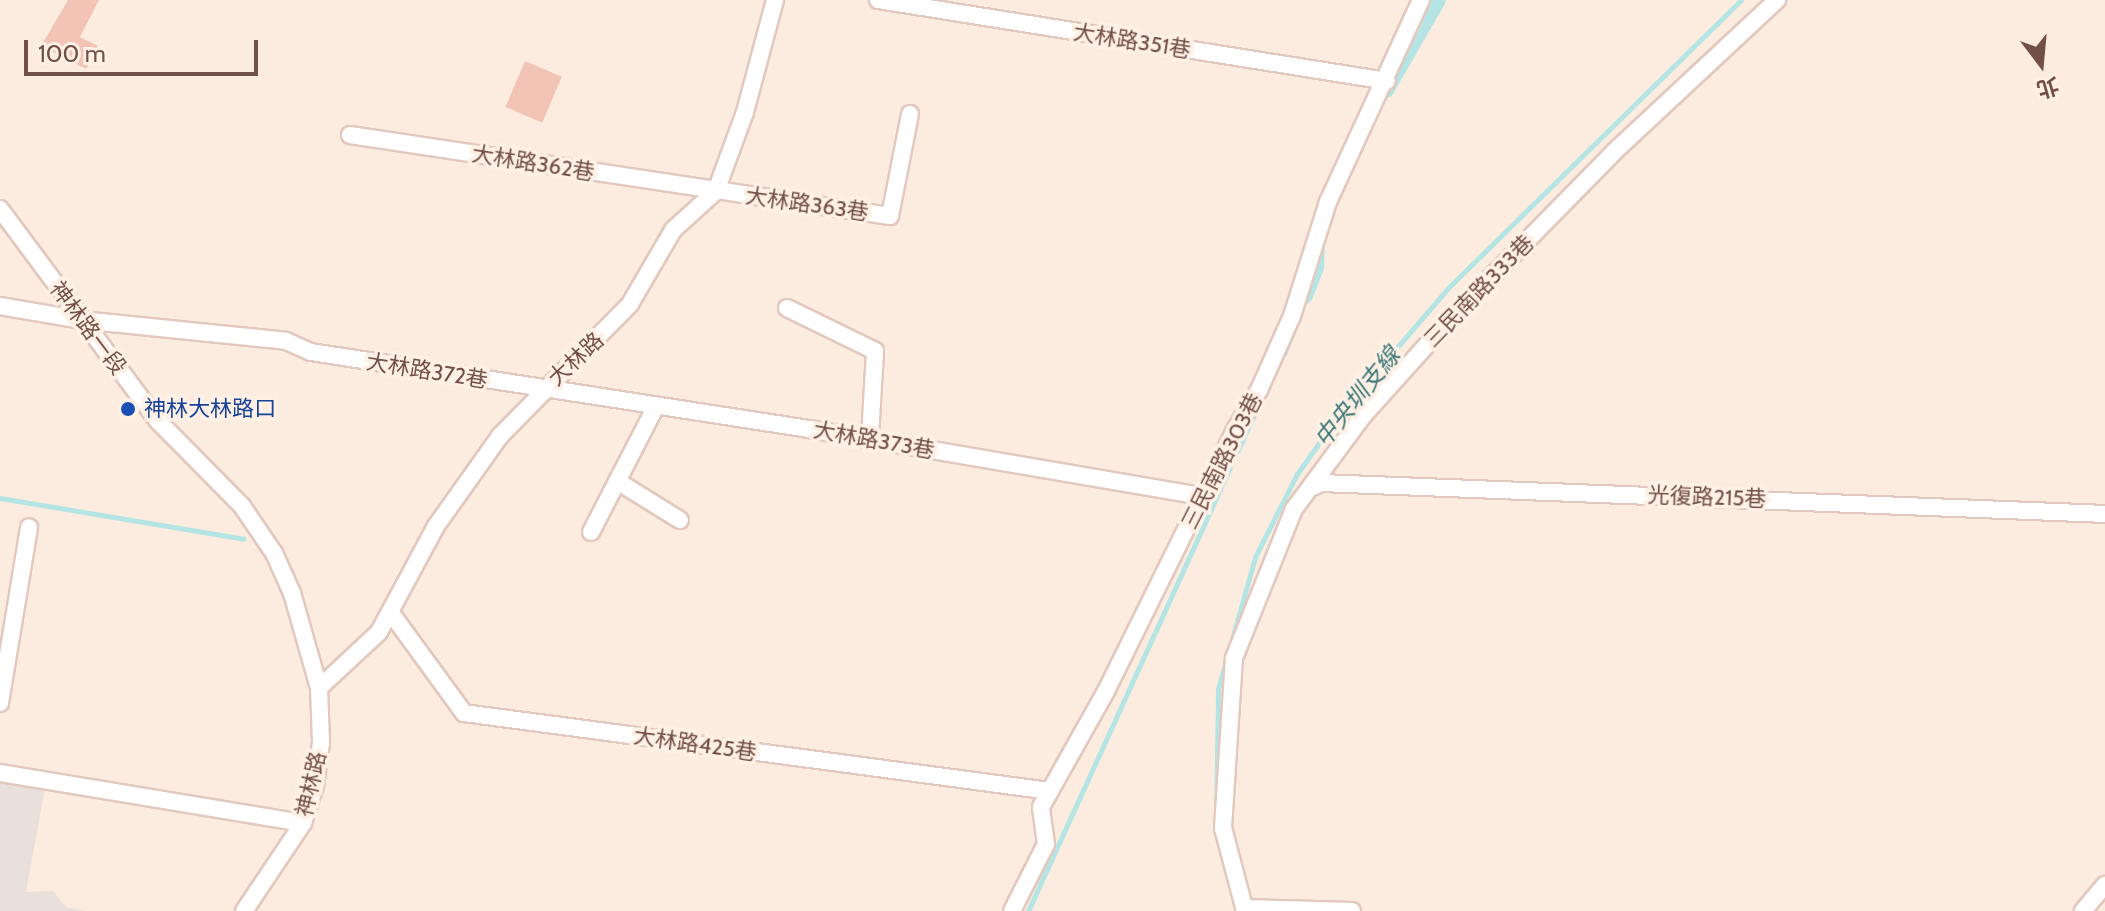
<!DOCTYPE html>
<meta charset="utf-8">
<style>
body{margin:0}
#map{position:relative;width:2105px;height:911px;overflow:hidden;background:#fcecdf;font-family:Cabin,"Noto Sans TC",sans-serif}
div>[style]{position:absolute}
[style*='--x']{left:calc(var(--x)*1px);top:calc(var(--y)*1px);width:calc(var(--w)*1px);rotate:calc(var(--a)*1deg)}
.industrial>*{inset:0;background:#eae0db}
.stream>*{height:5px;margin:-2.5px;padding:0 2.5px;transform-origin:2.5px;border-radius:2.5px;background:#b4e5e4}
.canal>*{height:16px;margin:-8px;padding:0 8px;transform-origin:8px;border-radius:8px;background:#b4e5e4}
.building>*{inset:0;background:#f2c4b6;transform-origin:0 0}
.roads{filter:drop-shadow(2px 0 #e2c8be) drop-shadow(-2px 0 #e2c8be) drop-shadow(0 2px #e2c8be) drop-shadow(0 -2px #e2c8be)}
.minor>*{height:16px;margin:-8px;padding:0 8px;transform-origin:8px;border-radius:8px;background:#fff}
.dots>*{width:22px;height:22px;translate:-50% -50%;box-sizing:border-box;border:4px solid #fff0e5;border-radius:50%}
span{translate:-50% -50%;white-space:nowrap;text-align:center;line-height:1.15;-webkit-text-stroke:7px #fff0e5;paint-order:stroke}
.street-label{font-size:22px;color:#724f47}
.transit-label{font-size:22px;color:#164399}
.left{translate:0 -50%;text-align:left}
.water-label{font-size:24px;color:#3b7878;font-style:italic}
.north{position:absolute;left:2001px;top:24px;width:80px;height:80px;-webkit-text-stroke:6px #fff0e5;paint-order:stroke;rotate:164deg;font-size:22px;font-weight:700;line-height:32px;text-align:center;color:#724f47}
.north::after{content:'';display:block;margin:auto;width:28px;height:36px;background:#724f47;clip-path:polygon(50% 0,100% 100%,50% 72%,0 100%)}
.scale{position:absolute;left:24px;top:40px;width:234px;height:36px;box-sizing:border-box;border:4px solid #724f47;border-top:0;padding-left:10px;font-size:24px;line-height:28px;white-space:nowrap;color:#724f47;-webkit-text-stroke:6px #fff0e5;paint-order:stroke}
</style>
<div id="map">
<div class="industrial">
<div style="clip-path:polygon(0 776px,46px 783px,26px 892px,53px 891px,66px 907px,87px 911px,0 911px)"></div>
</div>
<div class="stream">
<div style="--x:1284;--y:354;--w:38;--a:-68"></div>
<div style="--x:0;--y:498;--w:247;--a:9.5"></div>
<div style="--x:1216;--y:821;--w:132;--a:-89.1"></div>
<div style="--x:1218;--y:689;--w:137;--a:-74.3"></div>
<div style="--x:1255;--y:557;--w:93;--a:-63.2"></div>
<div style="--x:1297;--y:474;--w:71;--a:-54.7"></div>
<div style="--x:1338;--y:416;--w:170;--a:-49.3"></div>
<div style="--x:1449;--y:287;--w:409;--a:-44.5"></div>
<div style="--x:1028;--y:911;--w:555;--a:-65.51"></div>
</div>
<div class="canal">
<div style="--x:1386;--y:90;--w:104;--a:-60"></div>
<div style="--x:1305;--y:296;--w:30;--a:-69"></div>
<div style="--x:1316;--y:268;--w:23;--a:-88"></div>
</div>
<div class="building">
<div style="clip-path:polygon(68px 0,99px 0,80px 37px,98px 46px,86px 69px,41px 46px)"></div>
<div style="left:525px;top:61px;width:40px;height:50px;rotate:23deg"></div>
</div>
<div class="roads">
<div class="minor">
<div style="--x:878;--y:0;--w:515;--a:9.04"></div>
<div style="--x:350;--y:135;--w:546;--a:8.53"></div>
<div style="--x:890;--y:216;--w:104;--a:-78.9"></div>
<div style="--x:0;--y:209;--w:264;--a:53.3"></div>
<div style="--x:158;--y:421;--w:120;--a:45.3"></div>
<div style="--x:242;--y:506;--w:57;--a:55.8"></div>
<div style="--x:274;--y:553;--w:44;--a:65.8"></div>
<div style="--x:292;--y:593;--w:99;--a:74.1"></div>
<div style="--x:319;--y:688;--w:55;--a:87.9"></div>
<div style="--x:321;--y:743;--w:43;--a:97.9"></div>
<div style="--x:315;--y:786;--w:39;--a:108"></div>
<div style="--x:303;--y:823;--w:106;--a:123.8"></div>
<div style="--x:0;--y:306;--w:82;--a:9.8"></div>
<div style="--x:81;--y:320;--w:206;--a:5.8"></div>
<div style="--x:286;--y:341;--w:27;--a:24"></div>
<div style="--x:311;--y:352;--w:504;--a:8.79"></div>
<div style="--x:809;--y:429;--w:400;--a:9.7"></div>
<div style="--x:787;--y:308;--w:98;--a:26"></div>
<div style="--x:875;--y:351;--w:88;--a:93.3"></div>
<div style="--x:617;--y:481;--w:74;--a:31.8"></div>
<div style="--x:1310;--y:488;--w:12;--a:-24"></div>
<div style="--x:1321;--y:483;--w:785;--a:2.26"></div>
<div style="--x:591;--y:532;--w:142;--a:-62.7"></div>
<div style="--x:391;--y:613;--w:124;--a:53.9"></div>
<div style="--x:464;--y:713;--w:591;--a:7.58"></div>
<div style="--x:319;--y:688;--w:82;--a:-43"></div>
<div style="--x:379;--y:632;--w:120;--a:-61.7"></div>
<div style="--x:436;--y:526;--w:110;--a:-54.6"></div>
<div style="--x:500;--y:436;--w:185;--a:-45.4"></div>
<div style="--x:630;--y:304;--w:86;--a:-59.8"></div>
<div style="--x:673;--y:230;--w:58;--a:-42.2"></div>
<div style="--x:716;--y:191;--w:84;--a:-69.8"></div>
<div style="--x:745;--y:112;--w:116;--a:-75"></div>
<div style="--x:0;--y:703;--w:178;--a:-80.6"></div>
<div style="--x:0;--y:773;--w:307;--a:9.4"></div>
<div style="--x:1244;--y:908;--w:108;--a:1.6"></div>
<div style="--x:1012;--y:911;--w:75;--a:-63.1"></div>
<div style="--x:1046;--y:844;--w:37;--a:-98"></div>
<div style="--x:1041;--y:807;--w:133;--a:-60.7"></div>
<div style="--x:1106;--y:691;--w:291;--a:-63.7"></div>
<div style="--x:1235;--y:430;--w:47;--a:-59"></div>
<div style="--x:1259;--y:390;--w:81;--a:-66"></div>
<div style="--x:1292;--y:316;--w:120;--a:-72.5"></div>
<div style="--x:1328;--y:202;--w:222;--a:-65.3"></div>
<div style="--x:1245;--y:911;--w:86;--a:-104.8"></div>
<div style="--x:1223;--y:828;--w:170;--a:-86.3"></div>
<div style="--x:1234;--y:658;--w:161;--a:-68.1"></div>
<div style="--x:1294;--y:509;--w:114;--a:-53.5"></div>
<div style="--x:1362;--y:417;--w:137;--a:-48"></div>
<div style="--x:1454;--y:315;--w:228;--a:-45.5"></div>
<div style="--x:1614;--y:152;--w:223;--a:-43"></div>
<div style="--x:2083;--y:911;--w:34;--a:-50"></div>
</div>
</div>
<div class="dots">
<div style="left:128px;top:409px;background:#1a4fb4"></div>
</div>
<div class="street-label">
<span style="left:1132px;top:41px;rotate:9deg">大林路351巷</span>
<span style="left:533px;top:163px;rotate:9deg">大林路362巷</span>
<span style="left:807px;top:204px;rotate:8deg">大林路363巷</span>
<span style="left:1479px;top:291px;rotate:-46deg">三民南路333巷</span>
<span style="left:88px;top:328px;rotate:53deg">神林路一段</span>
<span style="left:576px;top:359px;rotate:-43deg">大林路</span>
<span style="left:427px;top:371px;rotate:9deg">大林路372巷</span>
<span style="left:874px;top:440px;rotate:10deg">大林路373巷</span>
<span style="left:1222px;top:461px;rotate:-63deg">三民南路303巷</span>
<span style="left:1707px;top:497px;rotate:2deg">光復路215巷</span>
<span style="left:695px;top:744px;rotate:8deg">大林路425巷</span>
<span style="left:311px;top:784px;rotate:-77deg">神林路</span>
</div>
<div class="transit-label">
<span class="left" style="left:144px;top:409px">神林大林路口</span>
</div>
<div class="water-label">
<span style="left:1357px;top:397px;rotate:-51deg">中央圳支線</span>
</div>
<div class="north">北</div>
<div class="scale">100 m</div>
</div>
